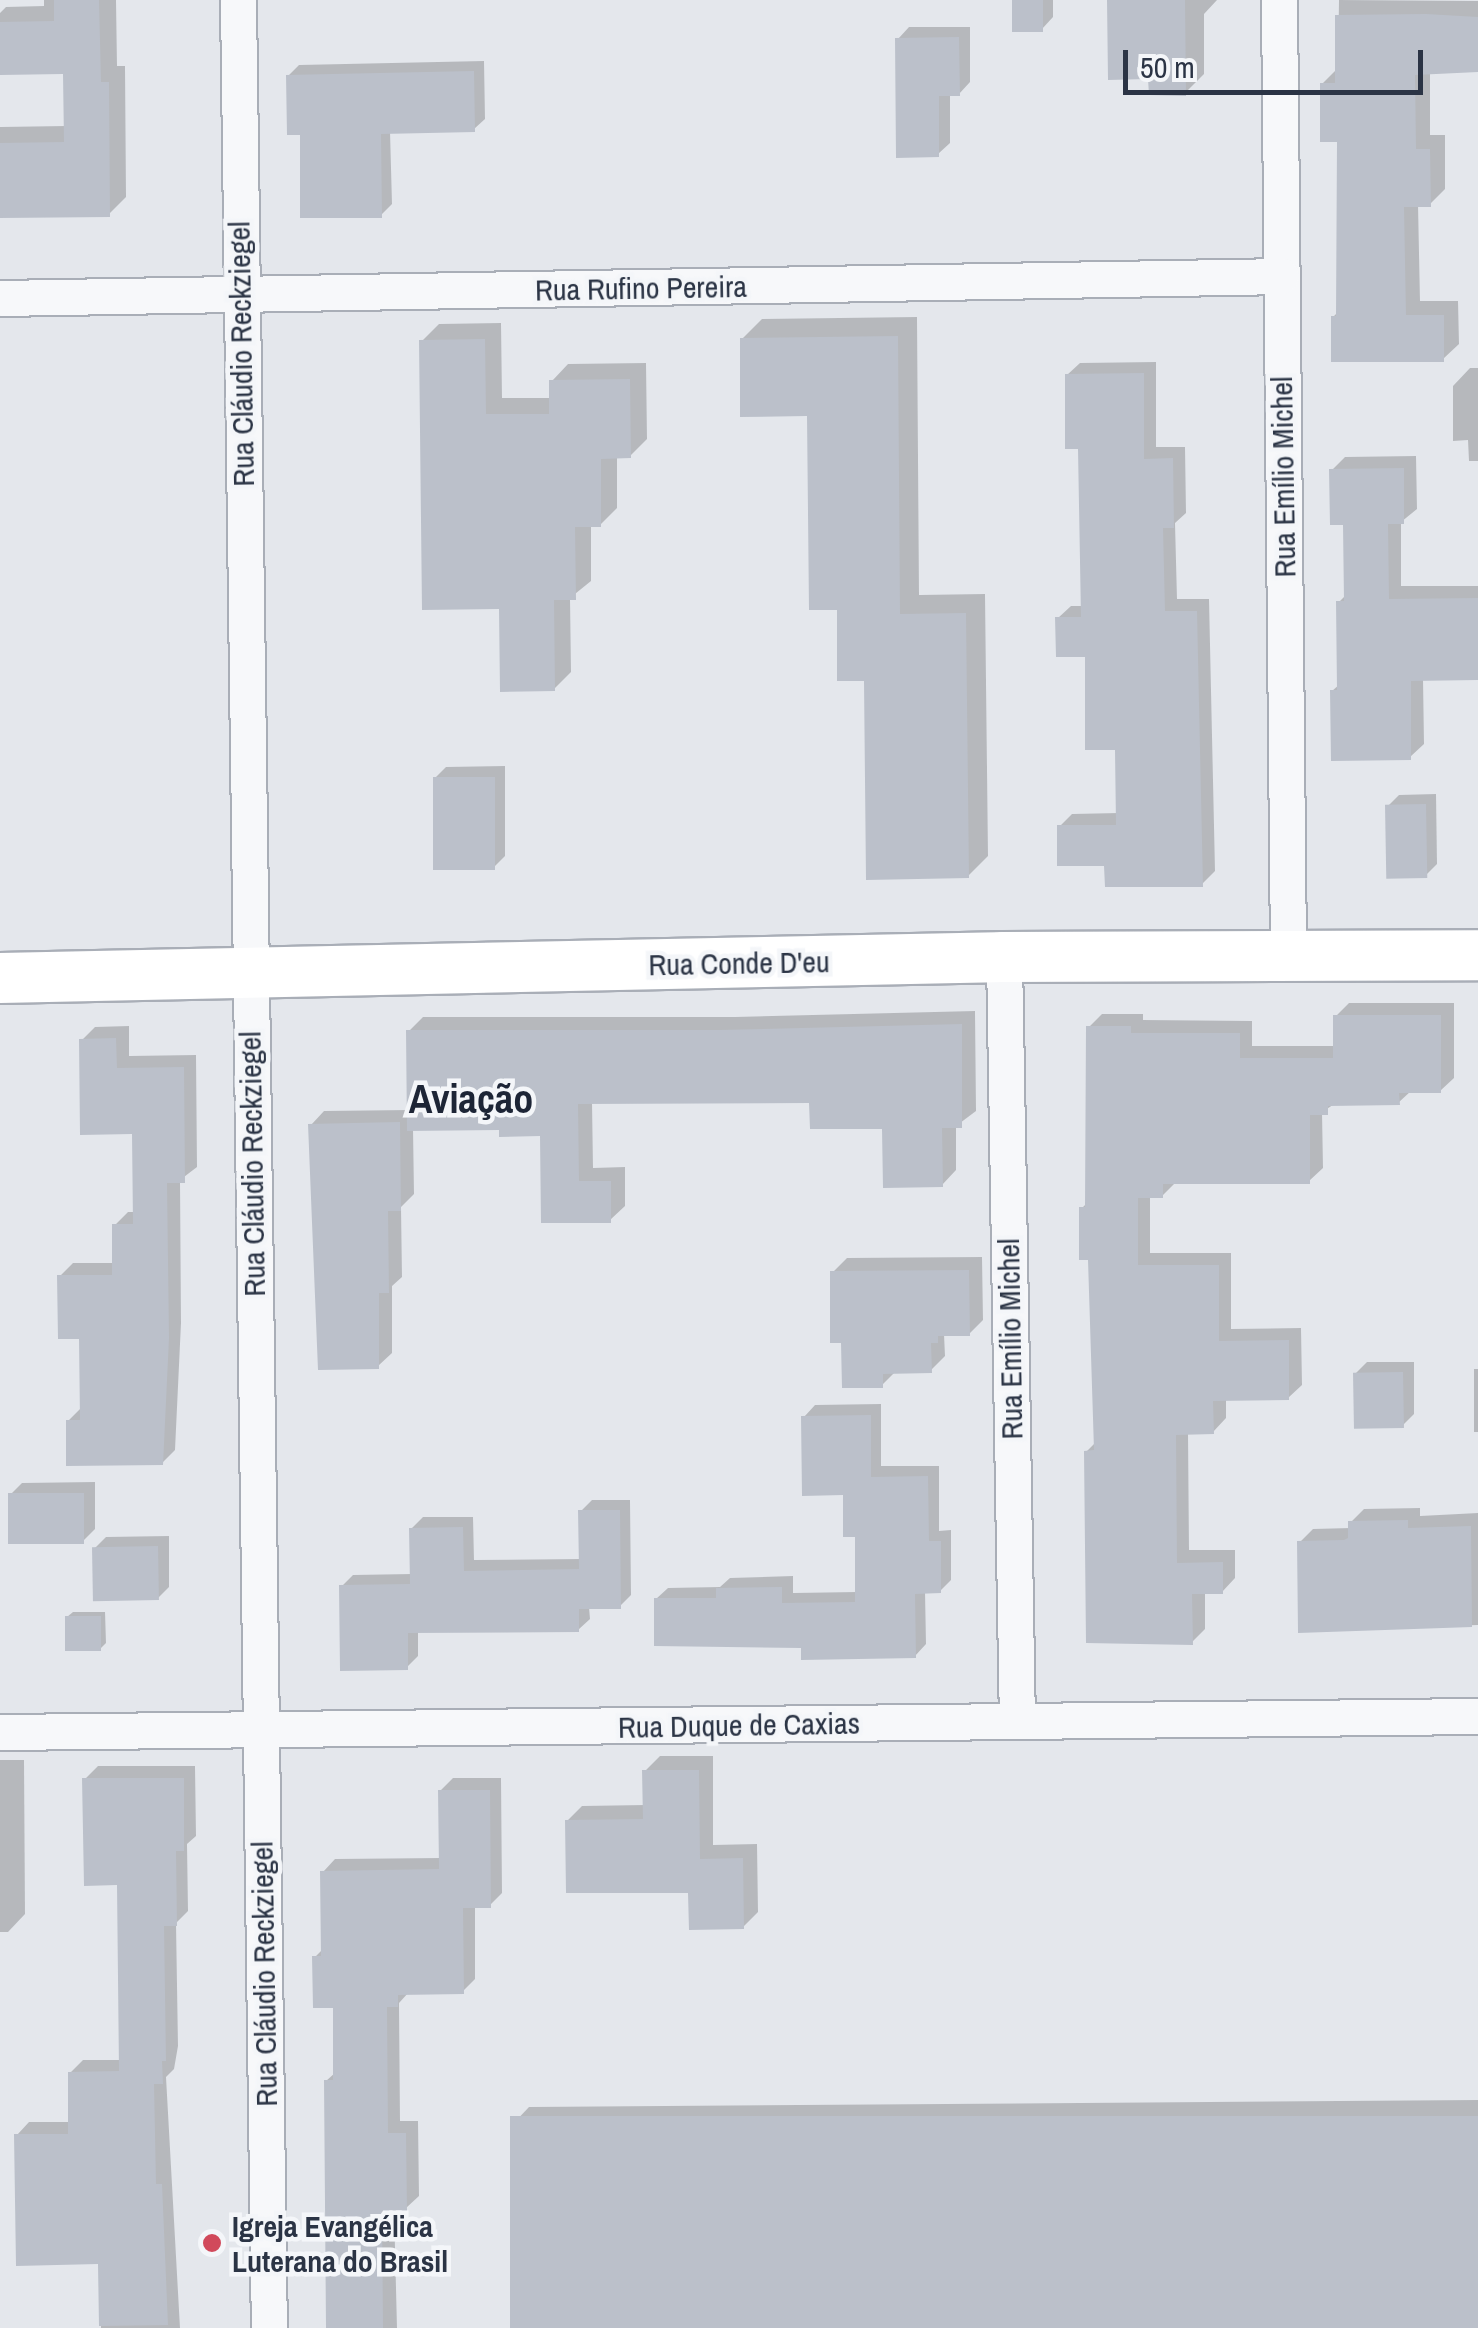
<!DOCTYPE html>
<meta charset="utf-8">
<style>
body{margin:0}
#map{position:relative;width:1478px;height:2328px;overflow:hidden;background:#e4e7ec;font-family:"Archivo Narrow",sans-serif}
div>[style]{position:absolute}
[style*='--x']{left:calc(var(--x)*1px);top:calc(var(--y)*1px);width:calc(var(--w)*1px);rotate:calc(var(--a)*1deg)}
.shadow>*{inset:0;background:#0003;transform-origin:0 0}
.building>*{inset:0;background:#bbc0ca;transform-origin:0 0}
.roads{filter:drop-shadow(2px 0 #a9aeb7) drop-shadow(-2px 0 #a9aeb7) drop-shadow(0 2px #a9aeb7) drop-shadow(0 -2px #a9aeb7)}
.street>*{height:35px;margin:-17.5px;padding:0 17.5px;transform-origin:17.5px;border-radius:17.5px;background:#f7f8fa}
.secondary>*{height:50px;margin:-25px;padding:0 25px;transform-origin:25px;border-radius:25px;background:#fff}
.dots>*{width:28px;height:28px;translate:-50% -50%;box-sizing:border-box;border:5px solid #f4f6f9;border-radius:50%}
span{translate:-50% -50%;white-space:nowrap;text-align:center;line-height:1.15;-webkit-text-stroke:9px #f4f6f9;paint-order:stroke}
.street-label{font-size:30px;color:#2b3445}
.poi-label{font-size:30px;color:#2b3445;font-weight:700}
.left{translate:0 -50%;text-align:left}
.district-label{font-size:40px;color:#1d2536;font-weight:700}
.scale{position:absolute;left:1123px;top:50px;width:300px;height:45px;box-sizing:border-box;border:5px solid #2b3445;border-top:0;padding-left:12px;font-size:30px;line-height:35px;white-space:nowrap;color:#2b3445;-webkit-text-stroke:8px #f4f6f9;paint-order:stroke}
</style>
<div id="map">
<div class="shadow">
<div style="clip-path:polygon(44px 0,116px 0,117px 66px,125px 66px,126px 197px,109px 214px,0 215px,0 127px,66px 126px,66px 71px,0 72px,0 13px,6px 7px,44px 6px)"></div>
<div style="clip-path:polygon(1014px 0,1053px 0,1053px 17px,1042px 29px)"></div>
<div style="clip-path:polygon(1110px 0,1217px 0,1204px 14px,1204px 74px,1185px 93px,1151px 77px)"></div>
<div style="clip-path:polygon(1339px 0,1478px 1px,1478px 71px,1430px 72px,1430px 135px,1445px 135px,1445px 189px,1430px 204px,1418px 204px,1420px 301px,1458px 301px,1459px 344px,1443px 359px,1333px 317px,1338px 312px,1339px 139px,1322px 84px,1338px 68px)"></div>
<div style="clip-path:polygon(909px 27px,970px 27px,970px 82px,959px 94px,950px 94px,950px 143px,938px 154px,898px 39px)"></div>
<div style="clip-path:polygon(484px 61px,485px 119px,474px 129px,390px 131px,392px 204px,381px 215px,303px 132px,288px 76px,299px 65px)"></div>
<div style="clip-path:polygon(917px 317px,919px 595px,985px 594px,988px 856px,968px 876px,866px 678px,839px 607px,809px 413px,742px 339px,762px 319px)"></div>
<div style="clip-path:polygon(501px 323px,502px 398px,552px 398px,552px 381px,568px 364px,646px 363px,647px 439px,630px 456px,617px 456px,617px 508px,600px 525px,591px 525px,591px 581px,570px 598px,571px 672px,554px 689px,502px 606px,422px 341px,439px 324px)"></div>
<div style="clip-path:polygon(1156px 362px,1156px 447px,1185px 447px,1186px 513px,1175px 523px,1177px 599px,1209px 599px,1215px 871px,1202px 884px,1107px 863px,1060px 826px,1072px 814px,1119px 813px,1118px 747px,1087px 654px,1058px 618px,1071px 606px,1083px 606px,1080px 446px,1067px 375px,1080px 363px)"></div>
<div style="clip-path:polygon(1470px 368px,1478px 368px,1478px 461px,1469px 461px,1468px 440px,1453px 441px,1453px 386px)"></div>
<div style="clip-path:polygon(1416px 456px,1417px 509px,1401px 522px,1401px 586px,1478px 586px,1478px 678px,1423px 678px,1424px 744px,1410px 757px,1332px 691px,1340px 684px,1339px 602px,1347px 594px,1345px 522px,1332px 470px,1345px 457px)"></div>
<div style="clip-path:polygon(505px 766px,505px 856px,494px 867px,435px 778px,446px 767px)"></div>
<div style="clip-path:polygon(1436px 794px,1437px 864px,1426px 875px,1388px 806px,1399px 795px)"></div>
<div style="clip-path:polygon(1349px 1003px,1454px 1003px,1454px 1078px,1440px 1091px,1411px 1091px,1398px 1103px,1336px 1103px,1322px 1112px,1323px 1168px,1309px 1181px,1176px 1182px,1162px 1196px,1150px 1196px,1150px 1253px,1231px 1253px,1231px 1329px,1301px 1328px,1302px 1385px,1288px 1398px,1226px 1399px,1226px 1418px,1213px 1432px,1188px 1432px,1189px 1550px,1235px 1550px,1235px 1578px,1222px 1592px,1205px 1592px,1205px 1629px,1192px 1642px,1086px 1452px,1097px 1441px,1090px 1258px,1082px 1208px,1087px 1203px,1089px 1027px,1102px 1014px,1143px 1014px,1143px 1020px,1252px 1021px,1252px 1046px,1336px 1046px,1336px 1016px)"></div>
<div style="clip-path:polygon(975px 1011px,976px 1111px,956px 1126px,956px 1170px,942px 1185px,885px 1126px,812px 1100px,592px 1102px,593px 1168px,625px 1167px,625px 1206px,610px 1220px,544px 1221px,542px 1134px,501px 1128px,413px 1128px,414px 1194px,401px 1207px,402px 1277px,392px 1286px,392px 1353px,378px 1366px,311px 1125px,324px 1111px,409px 1110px,409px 1031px,423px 1017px,735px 1017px)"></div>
<div style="clip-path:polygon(129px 1026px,129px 1056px,196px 1055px,197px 1167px,180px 1180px,181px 1323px,175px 1450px,162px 1463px,68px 1421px,82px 1407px,81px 1337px,60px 1276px,73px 1263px,115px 1263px,115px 1225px,128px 1212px,135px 1212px,134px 1131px,82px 1040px,95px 1027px)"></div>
<div style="clip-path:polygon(982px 1257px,983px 1320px,969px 1334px,944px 1334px,945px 1356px,931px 1370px,896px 1371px,882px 1385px,843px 1341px,833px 1272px,847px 1258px)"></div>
<div style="clip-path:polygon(1367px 1362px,1414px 1362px,1414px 1414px,1403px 1425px,1355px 1374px)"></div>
<div style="left:1478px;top:1369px;width:63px;height:4px;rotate:90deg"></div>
<div style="clip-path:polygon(881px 1404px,881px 1466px,939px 1466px,939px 1531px,951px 1530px,951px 1580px,940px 1591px,925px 1591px,926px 1644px,915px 1656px,656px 1599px,668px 1588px,720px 1587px,730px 1578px,793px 1576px,793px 1593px,857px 1592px,857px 1535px,846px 1492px,804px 1417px,815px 1405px)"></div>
<div style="clip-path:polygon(95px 1482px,95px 1529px,84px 1540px,11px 1494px,22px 1483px)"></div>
<div style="clip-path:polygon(592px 1500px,630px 1500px,631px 1595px,620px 1606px,589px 1607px,590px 1619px,578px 1630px,418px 1631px,418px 1656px,407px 1667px,342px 1586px,353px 1575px,412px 1574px,411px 1529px,423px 1517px,473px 1517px,474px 1560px,582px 1559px,581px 1511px)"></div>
<div style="clip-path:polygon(1420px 1508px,1420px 1516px,1478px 1513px,1478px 1625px,1301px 1630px,1300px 1542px,1313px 1529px,1351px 1528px,1351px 1522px,1364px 1509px)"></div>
<div style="clip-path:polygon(169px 1536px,169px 1587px,158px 1598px,94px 1549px,106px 1537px)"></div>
<div style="clip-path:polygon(73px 1612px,105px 1612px,106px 1643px,101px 1648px,67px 1617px)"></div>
<div style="clip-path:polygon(660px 1756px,713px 1756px,713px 1845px,757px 1844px,758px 1912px,743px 1927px,691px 1890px,567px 1821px,582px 1806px,645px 1805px,645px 1771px)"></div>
<div style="clip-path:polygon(0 1760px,24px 1760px,25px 1914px,8px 1932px,0 1932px)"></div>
<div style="clip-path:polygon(98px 1766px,195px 1766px,196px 1836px,187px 1844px,188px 1911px,176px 1923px,178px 2046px,174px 2069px,166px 2077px,180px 2328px,189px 2328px,101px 2328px,101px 2261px,17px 2135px,29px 2122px,71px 2122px,70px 2073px,83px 2060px,121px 2060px,120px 1883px,85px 1779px)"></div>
<div style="clip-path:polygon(453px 1778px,501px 1778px,502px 1893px,490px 1905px,475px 1906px,475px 1979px,463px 1991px,409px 1992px,399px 2003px,400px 2121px,418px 2121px,419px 2196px,406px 2208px,394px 2208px,397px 2328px,327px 2328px,326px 2081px,336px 2072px,335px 2005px,315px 1957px,324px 1948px,323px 1872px,335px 1859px,441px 1858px,440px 1791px)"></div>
<div style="clip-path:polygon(1478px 2100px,1478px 2328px,517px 2328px,512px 2125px,529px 2107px)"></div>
</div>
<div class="building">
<div style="clip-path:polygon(54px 0,99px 0,101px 82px,109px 82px,110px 217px,0 218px,0 143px,64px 142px,63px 74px,0 75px,0 22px,54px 21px)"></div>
<div style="left:1012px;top:0;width:31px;height:32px"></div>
<div style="clip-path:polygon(1107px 0,1185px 0,1186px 96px,1149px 95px,1148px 79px,1108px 80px)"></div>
<div style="clip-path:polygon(1426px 14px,1478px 17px,1478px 72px,1415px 75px,1416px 149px,1430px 149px,1431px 207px,1404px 207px,1406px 315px,1444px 315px,1444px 362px,1331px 362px,1331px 316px,1336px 316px,1337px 142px,1320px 142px,1320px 83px,1335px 83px,1335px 15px)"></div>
<div style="clip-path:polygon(959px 37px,960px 96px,939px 96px,939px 157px,896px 158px,895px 38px)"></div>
<div style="clip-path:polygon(474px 71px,475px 132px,381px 134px,382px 218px,300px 218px,300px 135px,287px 135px,286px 75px)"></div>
<div style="clip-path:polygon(898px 336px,900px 614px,966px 613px,969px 878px,866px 880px,864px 681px,837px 681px,837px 610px,809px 610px,807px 416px,740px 417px,740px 338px)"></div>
<div style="clip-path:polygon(485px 339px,486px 414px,549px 414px,549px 380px,630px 379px,631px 458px,601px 459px,601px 527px,575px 527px,576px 600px,554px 600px,555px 691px,500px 692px,499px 609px,422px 610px,419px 340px)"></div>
<div style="clip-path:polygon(1144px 373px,1144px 459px,1173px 458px,1174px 528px,1163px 528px,1165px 611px,1197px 611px,1203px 887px,1105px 887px,1104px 866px,1057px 866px,1057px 825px,1116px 825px,1115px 750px,1085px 750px,1085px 657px,1056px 657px,1055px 617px,1081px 617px,1078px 449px,1065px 449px,1065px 374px)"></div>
<div style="clip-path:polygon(1404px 468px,1404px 524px,1388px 524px,1389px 599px,1478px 598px,1478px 680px,1411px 681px,1411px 760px,1331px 761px,1330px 690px,1337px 690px,1336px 601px,1344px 601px,1343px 525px,1330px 525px,1329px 469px)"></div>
<div style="left:433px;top:777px;width:62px;height:93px"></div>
<div style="left:1426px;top:804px;width:74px;height:41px;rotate:89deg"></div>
<div style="clip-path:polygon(1333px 1015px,1441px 1015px,1441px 1093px,1399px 1093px,1400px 1105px,1328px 1106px,1328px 1115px,1310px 1115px,1310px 1184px,1163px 1184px,1163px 1198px,1138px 1198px,1138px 1265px,1219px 1265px,1219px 1341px,1289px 1340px,1289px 1400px,1213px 1401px,1214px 1434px,1176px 1435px,1177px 1563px,1223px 1562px,1223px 1594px,1192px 1594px,1193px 1645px,1086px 1643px,1084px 1451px,1094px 1450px,1088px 1260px,1079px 1260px,1079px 1207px,1085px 1207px,1086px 1026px,1131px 1026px,1131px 1033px,1240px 1033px,1240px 1058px,1333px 1058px)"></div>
<div style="clip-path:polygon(962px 1024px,962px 1128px,942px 1128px,943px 1187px,883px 1188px,882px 1129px,810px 1129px,809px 1103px,578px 1104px,579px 1181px,611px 1181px,611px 1223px,541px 1223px,540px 1136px,499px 1137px,499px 1130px,407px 1131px,406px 1030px,719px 1030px)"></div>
<div style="clip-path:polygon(116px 1038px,117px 1068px,184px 1067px,185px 1183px,167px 1183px,169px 1338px,163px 1465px,66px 1466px,66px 1420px,80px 1420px,79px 1339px,58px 1339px,57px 1275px,112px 1275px,112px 1224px,133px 1224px,132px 1134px,80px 1135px,79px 1039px)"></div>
<div style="clip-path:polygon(400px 1122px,401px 1211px,388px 1211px,389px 1293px,379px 1293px,379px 1369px,318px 1370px,308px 1124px)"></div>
<div style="clip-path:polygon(969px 1270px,970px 1336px,938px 1336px,938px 1343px,931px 1343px,932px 1373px,883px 1374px,883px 1388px,842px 1388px,841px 1343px,830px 1343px,830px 1271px)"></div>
<div style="left:1403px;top:1372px;width:56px;height:50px;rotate:89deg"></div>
<div style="clip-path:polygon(871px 1415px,871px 1477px,928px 1476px,929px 1541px,941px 1541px,941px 1593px,915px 1594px,916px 1658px,801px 1660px,801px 1648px,654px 1646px,654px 1598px,716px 1598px,716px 1588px,782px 1587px,782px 1603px,855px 1602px,855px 1537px,843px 1537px,843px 1495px,802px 1496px,801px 1416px)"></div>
<div style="left:8px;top:1493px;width:76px;height:51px"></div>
<div style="clip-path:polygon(578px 1510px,620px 1510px,621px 1609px,579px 1609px,579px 1632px,408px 1633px,408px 1670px,340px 1671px,339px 1585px,410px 1584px,409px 1528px,463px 1527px,464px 1571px,579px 1569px)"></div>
<div style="clip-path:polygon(1408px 1520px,1408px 1528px,1471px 1526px,1472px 1627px,1298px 1633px,1297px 1541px,1344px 1540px,1348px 1538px,1348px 1521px)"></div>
<div style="left:158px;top:1546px;width:54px;height:66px;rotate:89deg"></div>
<div style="left:65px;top:1616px;width:36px;height:35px"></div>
<div style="clip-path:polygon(642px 1770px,699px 1770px,700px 1859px,743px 1858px,744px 1929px,689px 1930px,688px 1893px,566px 1893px,565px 1820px,643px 1819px)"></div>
<div style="clip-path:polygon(82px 1778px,184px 1778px,184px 1851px,176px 1851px,177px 1926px,164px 1926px,166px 2061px,162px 2061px,163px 2084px,154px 2084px,156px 2184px,162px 2184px,168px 2325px,99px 2326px,98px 2264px,16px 2266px,14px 2134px,68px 2134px,68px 2072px,119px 2071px,117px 1885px,84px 1886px)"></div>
<div style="clip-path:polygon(438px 1790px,490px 1790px,491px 1908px,463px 1908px,464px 1994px,398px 1995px,398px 2007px,387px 2007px,388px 2133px,406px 2133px,407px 2211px,382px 2211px,383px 2328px,326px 2328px,324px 2080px,333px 2080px,333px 2008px,313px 2008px,312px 1956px,321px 1956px,320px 1871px,439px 1869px)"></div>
<div style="left:1478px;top:2116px;width:212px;height:968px;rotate:90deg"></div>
</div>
<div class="roads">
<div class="street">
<div style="--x:238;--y:0;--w:2328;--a:89.24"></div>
<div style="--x:1279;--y:0;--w:955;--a:89.46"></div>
<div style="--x:0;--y:298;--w:1281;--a:-0.98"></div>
<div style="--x:1004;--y:957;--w:764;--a:89.03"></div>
<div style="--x:0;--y:1732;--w:1478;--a:-0.62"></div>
</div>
<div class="secondary">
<div style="--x:0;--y:978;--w:1004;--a:-1.2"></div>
<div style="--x:1004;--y:957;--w:474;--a:-0.2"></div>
</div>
</div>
<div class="dots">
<div style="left:212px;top:2243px;background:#d1495b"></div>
</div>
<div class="street-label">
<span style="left:641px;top:288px;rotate:-1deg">Rua Rufino Pereira</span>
<span style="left:241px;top:354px;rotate:-91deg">Rua Cláudio Reckziegel</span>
<span style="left:1283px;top:477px;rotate:-91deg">Rua Emílio Michel</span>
<span style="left:739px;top:963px;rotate:-1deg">Rua Conde D'eu</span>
<span style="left:252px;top:1164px;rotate:-91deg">Rua Cláudio Reckziegel</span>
<span style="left:1010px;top:1339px;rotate:-91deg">Rua Emílio Michel</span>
<span style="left:739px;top:1725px;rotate:-1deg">Rua Duque de Caxias</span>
<span style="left:264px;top:1974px;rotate:-91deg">Rua Cláudio Reckziegel</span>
</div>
<div class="poi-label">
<span class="left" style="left:232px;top:2243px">Igreja Evangélica<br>Luterana do Brasil</span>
</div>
<div class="district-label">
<span style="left:471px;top:1099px">Aviação</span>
</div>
<div class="scale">50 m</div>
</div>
